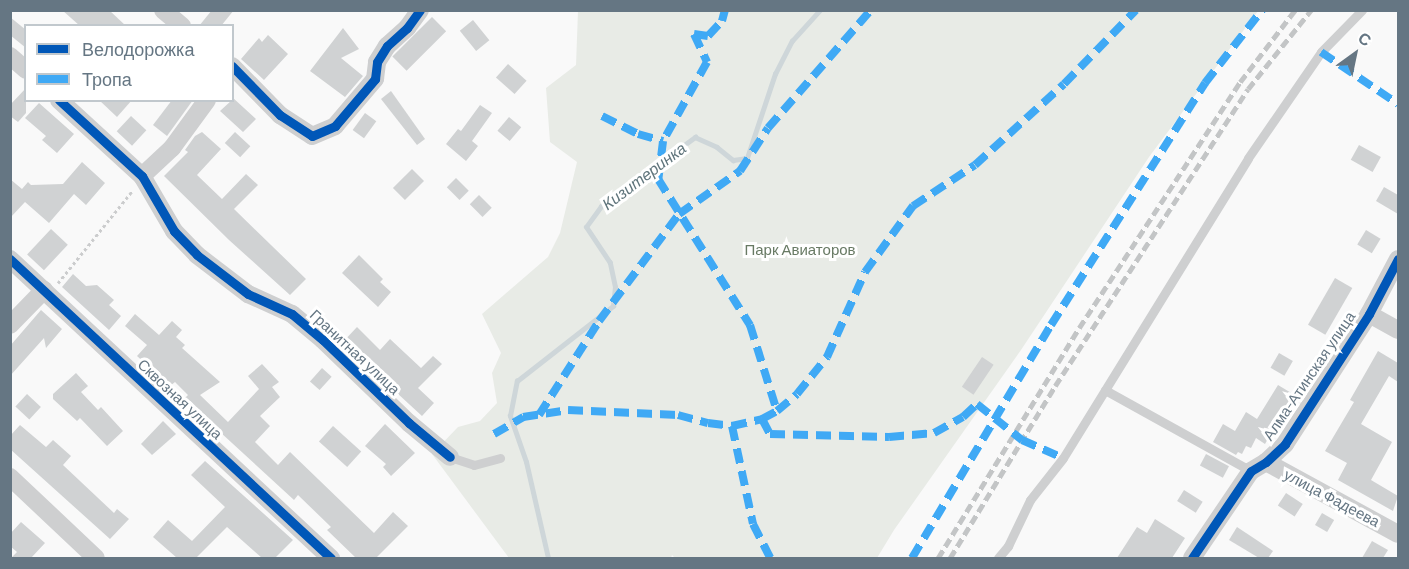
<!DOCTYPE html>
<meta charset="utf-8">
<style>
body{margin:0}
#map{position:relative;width:1409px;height:569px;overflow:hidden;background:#f9f9f9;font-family:Barlow,sans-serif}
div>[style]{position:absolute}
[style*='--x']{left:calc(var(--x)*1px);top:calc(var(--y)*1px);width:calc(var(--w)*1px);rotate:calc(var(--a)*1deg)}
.green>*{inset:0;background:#e8ebe6}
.stream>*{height:4.5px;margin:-2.25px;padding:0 2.25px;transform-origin:2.25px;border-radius:2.25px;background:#ced6d9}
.building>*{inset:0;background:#d0d2d3;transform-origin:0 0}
.path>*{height:3px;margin-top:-1.5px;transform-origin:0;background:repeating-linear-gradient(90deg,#cbcccd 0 3px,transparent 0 6px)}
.lane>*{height:9px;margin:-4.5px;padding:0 4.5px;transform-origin:4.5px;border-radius:4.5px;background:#cecfd0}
.street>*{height:18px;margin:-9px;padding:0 9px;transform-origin:9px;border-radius:9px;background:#cecfd0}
.rail>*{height:4.5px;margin-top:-2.25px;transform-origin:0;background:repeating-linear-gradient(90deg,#c3c5c6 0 9px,transparent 0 13.5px)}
.quiet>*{height:8px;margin-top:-4px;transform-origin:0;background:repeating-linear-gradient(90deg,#3fa9f5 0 15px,transparent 0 23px)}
.cycleway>*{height:9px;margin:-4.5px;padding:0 4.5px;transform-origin:4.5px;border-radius:4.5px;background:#0057b8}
span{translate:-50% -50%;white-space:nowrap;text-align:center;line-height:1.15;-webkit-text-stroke:6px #fff;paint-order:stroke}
.park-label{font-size:15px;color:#687a64}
.street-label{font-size:15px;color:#657683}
.water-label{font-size:16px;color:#60757c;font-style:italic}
.frame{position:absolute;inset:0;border:12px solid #657683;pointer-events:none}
.legend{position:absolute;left:24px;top:24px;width:210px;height:78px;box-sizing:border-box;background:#fff;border:2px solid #c1c8cd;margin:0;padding:8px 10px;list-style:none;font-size:18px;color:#657683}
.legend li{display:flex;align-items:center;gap:12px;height:30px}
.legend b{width:30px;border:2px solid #c1c8cd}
.north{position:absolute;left:1325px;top:24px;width:60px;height:60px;-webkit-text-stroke:4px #fff;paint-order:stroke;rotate:33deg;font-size:16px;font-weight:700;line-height:24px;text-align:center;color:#657683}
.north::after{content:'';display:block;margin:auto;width:21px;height:27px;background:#657683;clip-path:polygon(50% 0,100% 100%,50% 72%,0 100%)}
</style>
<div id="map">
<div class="green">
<div style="clip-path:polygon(578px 11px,1258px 11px,1149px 157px,1021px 350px,894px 530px,877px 558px,675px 558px,672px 555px,671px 558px,509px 558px,432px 454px,458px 427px,480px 421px,497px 403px,492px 373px,501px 353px,482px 314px,548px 257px,560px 233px,577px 162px,550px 142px,546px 88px,576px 65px)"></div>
</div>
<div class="stream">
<div style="--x:548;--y:558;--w:98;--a:-102.9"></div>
<div style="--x:526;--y:462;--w:49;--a:-109.2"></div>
<div style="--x:510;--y:416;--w:36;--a:-79"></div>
<div style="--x:517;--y:381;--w:122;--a:-38"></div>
<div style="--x:613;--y:306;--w:19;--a:-84"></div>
<div style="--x:615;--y:287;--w:25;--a:-102"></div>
<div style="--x:610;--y:263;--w:43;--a:-123.7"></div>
<div style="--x:586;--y:227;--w:26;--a:-54"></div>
<div style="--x:601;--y:206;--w:117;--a:-36.3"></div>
<div style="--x:695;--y:137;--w:24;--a:24"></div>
<div style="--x:717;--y:147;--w:21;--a:39"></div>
<div style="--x:733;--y:160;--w:14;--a:-8"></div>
<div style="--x:747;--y:158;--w:89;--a:-71.6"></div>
<div style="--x:775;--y:74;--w:37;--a:-63"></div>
<div style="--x:792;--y:41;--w:42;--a:-47.9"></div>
</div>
<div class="building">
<div style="clip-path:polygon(62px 10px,109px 10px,126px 26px,80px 26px)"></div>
<div style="clip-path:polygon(212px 10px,234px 10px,221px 26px,199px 26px)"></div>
<div style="clip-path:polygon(10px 17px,26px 30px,26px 48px,10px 35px)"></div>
<div style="left:432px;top:17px;width:20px;height:56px;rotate:45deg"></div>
<div style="left:473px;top:20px;width:26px;height:17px;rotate:51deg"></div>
<div style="clip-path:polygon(343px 28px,359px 49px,341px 58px,363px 76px,345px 97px,310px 71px)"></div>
<div style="clip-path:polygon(268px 35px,288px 54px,264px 80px,241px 59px,259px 38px,262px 42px)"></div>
<div style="left:508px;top:64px;width:25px;height:18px;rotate:42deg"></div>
<div style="clip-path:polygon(26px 88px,26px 113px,18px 122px,10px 116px,10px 105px)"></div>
<div style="clip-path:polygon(391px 91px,425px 139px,417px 145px,381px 99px)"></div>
<div style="clip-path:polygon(232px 97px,256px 119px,243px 132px,220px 111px,232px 100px)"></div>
<div style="clip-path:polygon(99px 100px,132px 100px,117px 117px)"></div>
<div style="clip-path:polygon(172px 100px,193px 100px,167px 136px,153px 125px)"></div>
<div style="clip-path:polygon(39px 103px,74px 134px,57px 153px,42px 140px,46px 136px,25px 118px)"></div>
<div style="clip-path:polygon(480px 105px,492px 113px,472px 141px,478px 146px,466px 161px,446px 144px,458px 129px,461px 131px)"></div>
<div style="left:365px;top:113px;width:14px;height:21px;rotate:36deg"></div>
<div style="left:131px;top:116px;width:21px;height:21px;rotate:43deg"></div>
<div style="left:509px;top:117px;width:16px;height:18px;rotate:40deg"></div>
<div style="clip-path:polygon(202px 132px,221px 149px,197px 175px,222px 199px,246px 174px,258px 185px,234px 209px,306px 279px,290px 295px,229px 240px,164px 176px,188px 152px,185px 150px,195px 136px)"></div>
<div style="left:235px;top:132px;width:21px;height:15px;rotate:43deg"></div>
<div style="left:1359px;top:145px;width:25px;height:17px;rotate:29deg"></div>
<div style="clip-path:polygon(82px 162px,105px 183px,86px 205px,74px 194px,49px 223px,25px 202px,10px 218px,10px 179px,22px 189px,28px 182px,31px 185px,63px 184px)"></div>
<div style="left:412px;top:169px;width:17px;height:27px;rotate:45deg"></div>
<div style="left:456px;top:178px;width:18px;height:13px;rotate:45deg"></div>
<div style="clip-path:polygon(1384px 187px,1398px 195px,1398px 214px,1376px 201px)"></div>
<div style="left:479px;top:195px;width:18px;height:13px;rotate:45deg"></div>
<div style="left:51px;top:229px;width:23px;height:35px;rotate:43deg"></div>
<div style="left:1366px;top:230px;width:17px;height:17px;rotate:31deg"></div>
<div style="clip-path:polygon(359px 255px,383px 279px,380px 282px,391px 292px,378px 307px,342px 273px)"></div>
<div style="clip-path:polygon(73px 274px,86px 286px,97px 285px,114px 300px,109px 305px,121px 316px,109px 330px,62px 287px)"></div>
<div style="left:1335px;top:278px;width:20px;height:54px;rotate:30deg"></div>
<div style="clip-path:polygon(41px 310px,62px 329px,46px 348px,44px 338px,10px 376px,10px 346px)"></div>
<div style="clip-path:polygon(135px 314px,159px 335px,172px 321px,182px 330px,176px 337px,185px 345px,182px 348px,220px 382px,200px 395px,228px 422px,259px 389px,248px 376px,262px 364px,279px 382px,272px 387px,280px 397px,260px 416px,270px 426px,255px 442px,278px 465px,290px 452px,374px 533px,393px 512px,408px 526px,376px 558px,356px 558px,327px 530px,331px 527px,298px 495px,294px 500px,184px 399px,188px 395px,175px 382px,170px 386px,137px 356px,147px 345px,125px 326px)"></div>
<div style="clip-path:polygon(357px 327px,380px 350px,390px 339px,421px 368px,433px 356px,442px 364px,418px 388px,434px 403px,422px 416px,397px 393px,401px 389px,359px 349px,354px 354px,342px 343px)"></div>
<div style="clip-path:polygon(1378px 351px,1398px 363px,1398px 382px,1389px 376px,1361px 424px,1392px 442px,1371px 480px,1398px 496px,1393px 511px,1338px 480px,1347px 463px,1325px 451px,1354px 402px,1350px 400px)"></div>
<div style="left:1279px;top:353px;width:16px;height:17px;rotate:30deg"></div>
<div style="left:982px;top:357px;width:14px;height:36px;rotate:34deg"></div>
<div style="left:322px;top:368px;width:13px;height:18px;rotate:42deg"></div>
<div style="clip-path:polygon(76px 373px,88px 386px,81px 392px,98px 410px,101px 407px,123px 431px,107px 446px,80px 418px,77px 421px,53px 399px,53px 394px)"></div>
<div style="clip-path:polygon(1278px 385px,1293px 394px,1265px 444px,1256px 438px,1251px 448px,1246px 446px,1242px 454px,1238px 452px,1236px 455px,1213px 442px,1223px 424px,1235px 431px,1246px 412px,1257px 419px)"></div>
<div style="left:27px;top:394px;width:19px;height:17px;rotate:43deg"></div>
<div style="clip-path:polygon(163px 421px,176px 434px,152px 455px,141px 444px)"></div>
<div style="clip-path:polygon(385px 424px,415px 453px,391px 476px,383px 467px,386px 464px,365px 446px)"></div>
<div style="clip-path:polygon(20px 425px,46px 447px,53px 440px,71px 456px,63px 465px,114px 513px,117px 509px,129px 519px,110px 539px,10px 449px,10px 436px)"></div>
<div style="left:333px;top:426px;width:38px;height:21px;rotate:42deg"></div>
<div style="left:1206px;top:454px;width:26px;height:13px;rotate:28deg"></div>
<div style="clip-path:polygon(205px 461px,293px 540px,275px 558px,262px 558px,227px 527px,196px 558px,177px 558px,153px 537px,168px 520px,192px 541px,225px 507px,191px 475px)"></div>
<div style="left:1184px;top:490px;width:22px;height:13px;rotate:32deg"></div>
<div style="left:1286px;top:493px;width:20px;height:15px;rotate:33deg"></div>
<div style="left:1322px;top:513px;width:14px;height:14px;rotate:30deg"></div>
<div style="clip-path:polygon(1155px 519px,1185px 538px,1172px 558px,1117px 558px,1137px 527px,1147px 533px)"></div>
<div style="clip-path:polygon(21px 522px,45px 543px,31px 558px,11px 558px,17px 552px,10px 546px,10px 534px)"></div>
<div style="clip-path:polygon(1237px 527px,1273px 551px,1268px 558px,1259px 558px,1229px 540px)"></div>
<div style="clip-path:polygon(1372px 541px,1388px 550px,1383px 558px,1362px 558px)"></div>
</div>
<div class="path">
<div style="--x:58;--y:283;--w:119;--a:-51.1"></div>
</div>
<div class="lane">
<div style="--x:1105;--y:390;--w:167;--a:29"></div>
<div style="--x:450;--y:457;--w:25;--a:18"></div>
<div style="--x:474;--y:465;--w:27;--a:-15"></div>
<div style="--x:998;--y:558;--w:16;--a:-50"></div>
<div style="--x:1008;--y:546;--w:51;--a:-64.4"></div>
<div style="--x:1030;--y:500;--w:53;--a:-51.8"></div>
<div style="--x:1063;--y:458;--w:352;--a:-58.3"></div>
<div style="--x:1248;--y:158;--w:129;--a:-55.4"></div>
<div style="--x:1321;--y:52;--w:59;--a:-45.7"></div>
</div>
<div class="street">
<div style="--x:163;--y:10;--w:25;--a:40"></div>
<div style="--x:10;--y:56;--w:21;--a:41"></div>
<div style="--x:232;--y:66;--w:69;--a:45.6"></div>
<div style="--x:280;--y:115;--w:38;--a:33"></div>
<div style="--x:312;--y:136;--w:25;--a:-23"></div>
<div style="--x:335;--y:126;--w:62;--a:-49.6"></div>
<div style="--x:375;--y:79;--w:17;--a:-83"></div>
<div style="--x:377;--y:62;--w:19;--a:-58"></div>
<div style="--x:387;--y:46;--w:27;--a:-42"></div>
<div style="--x:407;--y:28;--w:22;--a:-54"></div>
<div style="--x:59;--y:100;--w:113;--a:42.5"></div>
<div style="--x:142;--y:176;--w:64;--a:59.8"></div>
<div style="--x:174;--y:231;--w:33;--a:46"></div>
<div style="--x:197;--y:255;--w:64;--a:37.4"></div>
<div style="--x:248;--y:294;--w:48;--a:24.4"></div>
<div style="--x:292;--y:314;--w:40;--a:40"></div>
<div style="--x:323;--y:340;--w:120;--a:44"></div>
<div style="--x:409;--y:423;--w:53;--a:39.7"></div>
<div style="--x:142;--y:176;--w:41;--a:-43"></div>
<div style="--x:172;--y:148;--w:59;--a:-53.9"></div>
<div style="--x:10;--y:259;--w:439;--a:43"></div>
<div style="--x:1369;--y:314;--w:33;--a:29"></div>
<div style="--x:10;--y:325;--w:49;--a:-45.8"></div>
<div style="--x:1266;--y:462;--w:150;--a:28.6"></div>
<div style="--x:10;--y:477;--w:118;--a:43.3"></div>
<div style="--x:1192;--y:558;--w:105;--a:-55.9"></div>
<div style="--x:1251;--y:471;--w:17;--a:-31"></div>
<div style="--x:1266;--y:462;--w:26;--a:-43"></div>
<div style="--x:1285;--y:444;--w:155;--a:-57.1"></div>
<div style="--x:1369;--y:314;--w:62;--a:-62.2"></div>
</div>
<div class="rail">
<div style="--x:938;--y:558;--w:270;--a:-58.5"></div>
<div style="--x:1079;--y:328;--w:294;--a:-56.8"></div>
<div style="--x:1240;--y:82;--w:91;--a:-52.6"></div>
<div style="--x:950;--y:558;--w:202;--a:-58.6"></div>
<div style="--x:1055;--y:386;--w:354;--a:-57"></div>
<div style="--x:1248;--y:89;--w:101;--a:-51.4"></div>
</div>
<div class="quiet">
<div style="--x:694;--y:34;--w:31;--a:65"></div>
<div style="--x:707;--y:62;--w:90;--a:119.1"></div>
<div style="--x:663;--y:141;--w:38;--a:97"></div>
<div style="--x:658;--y:179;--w:173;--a:57.8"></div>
<div style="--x:750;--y:325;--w:90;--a:72.6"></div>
<div style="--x:694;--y:34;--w:14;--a:8"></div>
<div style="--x:708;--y:36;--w:21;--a:-47"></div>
<div style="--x:722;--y:21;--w:11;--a:-75"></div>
<div style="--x:1321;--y:52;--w:93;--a:34"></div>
<div style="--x:602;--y:116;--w:40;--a:26.6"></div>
<div style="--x:638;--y:134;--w:26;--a:16"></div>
<div style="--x:539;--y:415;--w:112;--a:-57.4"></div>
<div style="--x:599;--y:321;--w:134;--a:-53.2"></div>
<div style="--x:679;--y:214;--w:75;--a:-35.2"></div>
<div style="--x:740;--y:171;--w:51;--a:-56.9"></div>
<div style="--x:768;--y:128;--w:157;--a:-48.9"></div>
<div style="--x:762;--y:419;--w:17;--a:62"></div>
<div style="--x:770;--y:434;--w:119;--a:1.4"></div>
<div style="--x:889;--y:437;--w:45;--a:-5.1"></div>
<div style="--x:934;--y:433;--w:33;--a:-29"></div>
<div style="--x:963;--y:417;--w:19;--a:-43"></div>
<div style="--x:977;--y:404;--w:58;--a:38.7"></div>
<div style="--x:1022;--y:440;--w:45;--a:23.7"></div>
<div style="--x:732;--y:426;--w:100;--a:77.9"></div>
<div style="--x:753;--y:524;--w:38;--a:63"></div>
<div style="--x:494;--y:434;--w:34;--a:-30"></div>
<div style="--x:523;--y:417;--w:46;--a:-8.8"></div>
<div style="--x:568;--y:410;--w:110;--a:2.6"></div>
<div style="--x:678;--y:415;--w:31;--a:15"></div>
<div style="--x:708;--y:423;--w:24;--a:7"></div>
<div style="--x:732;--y:426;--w:31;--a:-13"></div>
<div style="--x:762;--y:419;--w:17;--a:-28"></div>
<div style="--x:777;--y:411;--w:26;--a:-40"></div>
<div style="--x:797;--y:394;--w:48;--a:-51"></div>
<div style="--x:827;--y:357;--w:93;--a:-65.9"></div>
<div style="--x:865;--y:272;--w:82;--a:-54"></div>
<div style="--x:913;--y:206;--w:74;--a:-33.5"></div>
<div style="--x:975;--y:165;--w:120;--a:-42.3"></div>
<div style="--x:1064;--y:84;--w:103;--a:-45.8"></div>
<div style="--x:912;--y:558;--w:271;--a:-59.2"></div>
<div style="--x:1051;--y:325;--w:287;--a:-57.5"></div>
<div style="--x:1205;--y:83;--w:93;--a:-52"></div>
</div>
<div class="cycleway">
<div style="--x:232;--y:66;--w:69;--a:45.6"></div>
<div style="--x:280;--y:115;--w:38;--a:33"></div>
<div style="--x:312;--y:136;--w:25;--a:-23"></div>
<div style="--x:335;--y:126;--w:62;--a:-49.6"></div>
<div style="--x:375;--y:79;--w:17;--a:-83"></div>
<div style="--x:377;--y:62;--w:19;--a:-58"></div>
<div style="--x:387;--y:46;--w:27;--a:-42"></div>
<div style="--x:407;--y:28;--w:22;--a:-54"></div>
<div style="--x:59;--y:100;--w:113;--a:42.5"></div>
<div style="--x:142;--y:176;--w:64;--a:59.8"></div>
<div style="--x:174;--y:231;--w:33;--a:46"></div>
<div style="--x:197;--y:255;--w:64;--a:37.4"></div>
<div style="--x:248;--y:294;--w:48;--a:24.4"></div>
<div style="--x:292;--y:314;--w:40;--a:40"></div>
<div style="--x:323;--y:340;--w:120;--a:44"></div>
<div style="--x:409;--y:423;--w:53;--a:39.7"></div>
<div style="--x:10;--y:259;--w:439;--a:43"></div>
<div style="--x:1192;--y:558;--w:105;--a:-55.9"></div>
<div style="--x:1251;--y:471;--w:17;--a:-31"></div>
<div style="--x:1266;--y:462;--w:26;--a:-43"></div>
<div style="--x:1285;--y:444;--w:155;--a:-57.1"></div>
<div style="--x:1369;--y:314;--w:62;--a:-62.2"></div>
</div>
<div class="park-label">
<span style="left:800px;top:250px">Парк Авиаторов</span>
</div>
<div class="street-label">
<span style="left:355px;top:352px;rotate:43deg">Гранитная улица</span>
<span style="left:1309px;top:376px;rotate:-56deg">Алма-Атинская улица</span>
<span style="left:180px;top:399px;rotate:43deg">Сквозная улица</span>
<span style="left:1332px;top:498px;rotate:28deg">улица Фадеева</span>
</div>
<div class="water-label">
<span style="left:644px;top:176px;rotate:-37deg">Кизитеринка</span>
</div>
<div class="frame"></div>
<ul class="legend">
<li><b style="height:8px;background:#0057b8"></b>Велодорожка</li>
<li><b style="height:8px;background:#3fa9f5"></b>Тропа</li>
</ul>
<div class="north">С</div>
</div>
